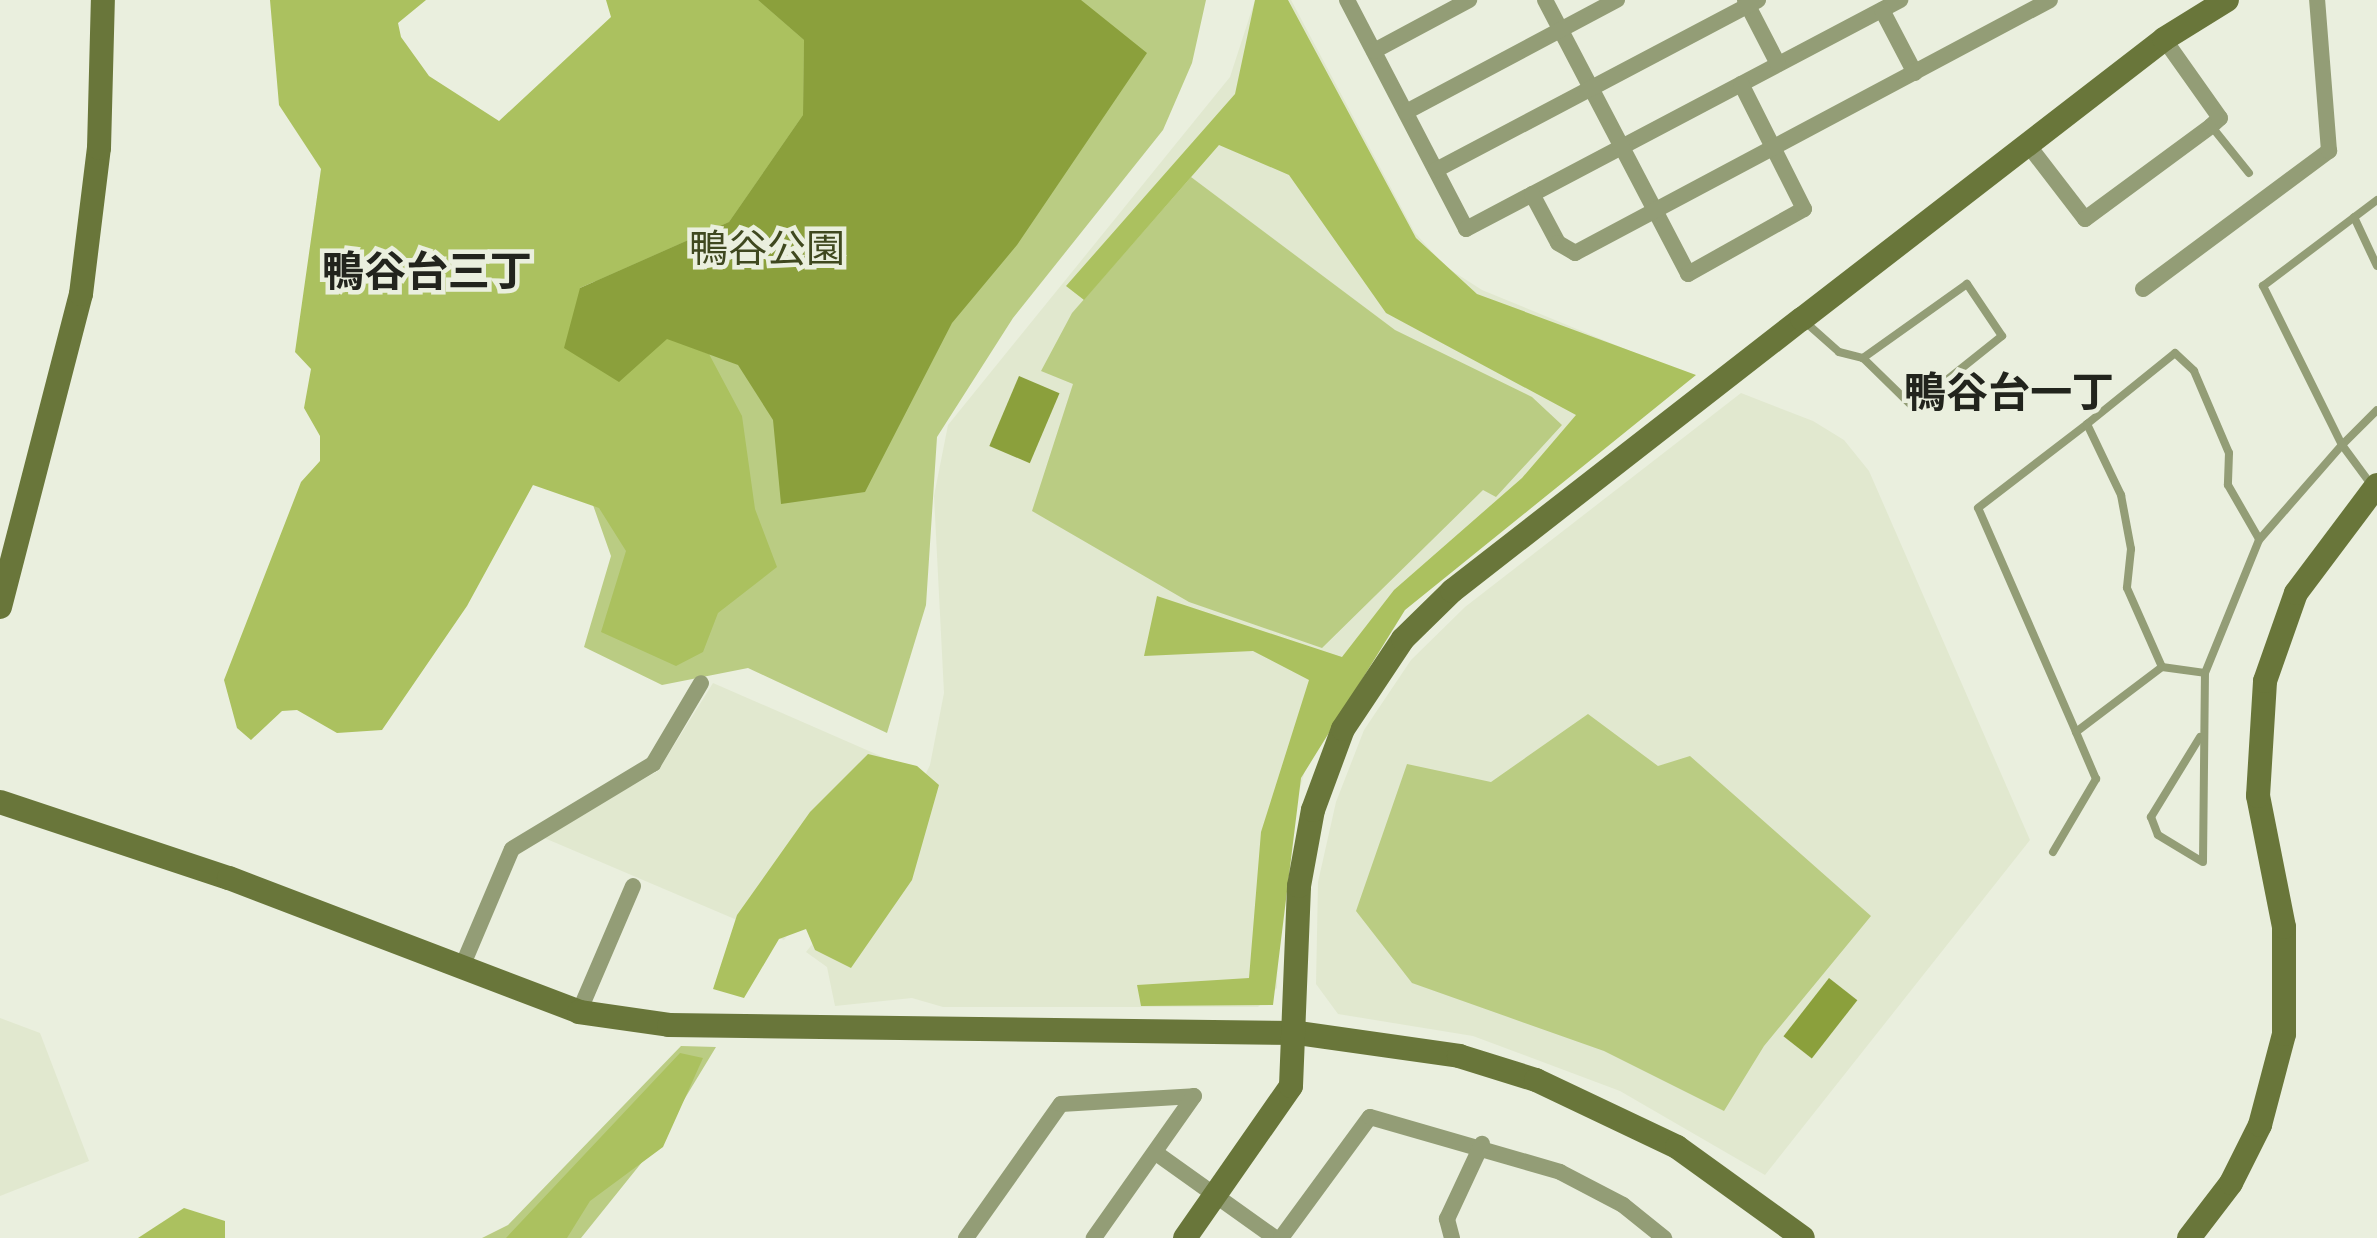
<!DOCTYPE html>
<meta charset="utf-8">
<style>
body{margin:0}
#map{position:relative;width:2377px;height:1238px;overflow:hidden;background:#eaefde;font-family:Quicksand,"Noto Sans JP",sans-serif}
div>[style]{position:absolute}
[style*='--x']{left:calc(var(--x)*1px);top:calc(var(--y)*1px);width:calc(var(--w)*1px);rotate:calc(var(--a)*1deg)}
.built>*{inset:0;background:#e1e8cf}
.green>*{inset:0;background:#bacc83}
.forest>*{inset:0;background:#abc15f}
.water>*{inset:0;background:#8ba03c;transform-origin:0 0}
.lane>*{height:8px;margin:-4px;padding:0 4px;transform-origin:4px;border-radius:4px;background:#939d76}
.street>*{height:16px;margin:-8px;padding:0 8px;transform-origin:8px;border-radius:8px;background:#939d76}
.secondary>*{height:24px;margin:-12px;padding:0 12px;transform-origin:12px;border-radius:12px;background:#69763a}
span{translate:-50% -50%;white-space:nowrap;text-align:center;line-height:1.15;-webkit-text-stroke:9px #eaefde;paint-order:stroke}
.park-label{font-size:39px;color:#3f481f}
.neighbourhood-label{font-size:42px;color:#22241d;font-weight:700}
</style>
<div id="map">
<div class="built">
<div style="clip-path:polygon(1255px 0,1291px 0,1415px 233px,1446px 267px,1482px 290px,1691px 376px,1398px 612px,1310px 753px,1280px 859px,1277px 988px,1258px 1007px,943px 1007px,912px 998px,835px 1006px,827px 967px,806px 952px,892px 843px,930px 765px,944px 693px,934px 496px,948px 425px,1230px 77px)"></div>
<div style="clip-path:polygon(1741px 393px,1813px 421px,1844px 440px,1869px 471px,2030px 840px,1765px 1175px,1620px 1091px,1473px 1036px,1338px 1014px,1316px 984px,1318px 882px,1336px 802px,1364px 730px,1411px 660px,1465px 607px)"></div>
<div style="clip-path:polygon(713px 683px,901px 765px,874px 819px,784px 940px,542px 837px,658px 771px)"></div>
<div style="clip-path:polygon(0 1018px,40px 1033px,89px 1161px,0 1196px)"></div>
</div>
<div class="green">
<div style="clip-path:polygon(621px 0,1206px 0,1192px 63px,1163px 130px,1013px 318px,937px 437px,926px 605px,887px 733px,748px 668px,662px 685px,584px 647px,611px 556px,593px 505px,596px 68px)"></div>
<div style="clip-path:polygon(1191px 177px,1395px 330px,1532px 397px,1562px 425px,1496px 497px,1483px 490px,1322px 648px,1189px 602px,1032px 511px,1073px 384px,1041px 371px,1072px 313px)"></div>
<div style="clip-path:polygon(1588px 714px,1658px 766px,1690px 756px,1871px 916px,1764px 1046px,1724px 1111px,1604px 1051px,1412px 983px,1356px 911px,1407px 764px,1491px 782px)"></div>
<div style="clip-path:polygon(681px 1046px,716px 1047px,659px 1141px,581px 1238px,482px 1238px,508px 1225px)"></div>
</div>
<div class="forest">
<div style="clip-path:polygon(270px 0,426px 0,398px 23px,401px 37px,429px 76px,499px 121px,611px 17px,606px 0,758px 0,804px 40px,803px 115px,729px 222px,580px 288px,642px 354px,667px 338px,709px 354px,742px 416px,755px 509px,777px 567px,718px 613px,703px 652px,676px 666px,601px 632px,626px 551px,599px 508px,533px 485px,467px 606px,382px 730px,337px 733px,297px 710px,282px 711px,251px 740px,237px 728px,224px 680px,301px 482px,320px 461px,320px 436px,304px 408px,311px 369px,295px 352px,321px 169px,279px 105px)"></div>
<div style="clip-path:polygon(1255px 0,1288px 0,1416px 238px,1477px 294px,1696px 375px,1405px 610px,1301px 778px,1273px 1005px,1141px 1006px,1137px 985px,1249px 978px,1261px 832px,1309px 680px,1253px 651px,1144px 656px,1157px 596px,1342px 657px,1394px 590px,1522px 478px,1576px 415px,1386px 313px,1289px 175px,1219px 145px,1084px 300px,1066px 286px,1235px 94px)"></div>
<div style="clip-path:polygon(868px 754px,917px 766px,939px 785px,912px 880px,851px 968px,815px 950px,806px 929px,779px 939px,744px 998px,713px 989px,737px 915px,810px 812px)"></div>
<div style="clip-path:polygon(680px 1053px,703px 1058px,663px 1147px,590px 1201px,567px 1238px,506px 1238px)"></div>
<div style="clip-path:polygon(184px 1208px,225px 1221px,225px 1238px,138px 1238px)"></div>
</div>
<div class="water">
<div style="clip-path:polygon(758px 0,1081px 0,1147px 53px,1017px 245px,952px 323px,865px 492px,781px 504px,773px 420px,738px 365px,667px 339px,619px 382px,564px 348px,580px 288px,729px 222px,803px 115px,804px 40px)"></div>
<div style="left:1019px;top:376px;width:44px;height:76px;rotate:23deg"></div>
<div style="left:1829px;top:978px;width:36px;height:74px;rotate:38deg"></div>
</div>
<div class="lane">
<div style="--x:2212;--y:127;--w:59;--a:51.2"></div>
<div style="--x:2354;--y:217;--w:54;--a:64.9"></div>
<div style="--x:1803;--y:320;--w:48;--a:41.6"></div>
<div style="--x:1839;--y:352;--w:25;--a:14"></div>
<div style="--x:1863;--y:358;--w:70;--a:44.4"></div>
<div style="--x:1913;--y:407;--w:114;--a:-38.6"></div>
<div style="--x:2002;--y:336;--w:63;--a:-123.9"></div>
<div style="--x:1967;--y:284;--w:128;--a:144.6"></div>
<div style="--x:2087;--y:424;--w:113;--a:-38.9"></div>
<div style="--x:2175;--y:353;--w:26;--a:43"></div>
<div style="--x:2194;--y:371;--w:89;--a:66.9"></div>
<div style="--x:2229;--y:453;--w:32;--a:92"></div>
<div style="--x:2228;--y:485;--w:62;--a:60.1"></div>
<div style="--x:2373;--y:487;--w:52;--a:-126.4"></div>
<div style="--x:2342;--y:445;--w:49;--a:-45"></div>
<div style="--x:2076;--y:732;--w:244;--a:-113.6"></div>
<div style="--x:1978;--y:508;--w:138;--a:-37.6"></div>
<div style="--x:2087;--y:424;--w:79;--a:64.4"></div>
<div style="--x:2121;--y:495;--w:55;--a:79.5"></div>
<div style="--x:2131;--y:549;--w:39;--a:96"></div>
<div style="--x:2127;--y:588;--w:86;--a:66.1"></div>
<div style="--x:2200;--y:737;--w:94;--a:121.5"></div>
<div style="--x:2151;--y:817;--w:19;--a:69"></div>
<div style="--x:2158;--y:835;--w:50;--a:31.2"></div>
<div style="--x:2053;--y:852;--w:85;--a:-59.5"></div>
<div style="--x:2096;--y:779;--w:51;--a:-113.1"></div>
<div style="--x:2076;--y:732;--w:108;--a:-37.1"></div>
<div style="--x:2162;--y:667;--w:43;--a:7.9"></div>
<div style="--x:2203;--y:862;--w:189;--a:-89.4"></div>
<div style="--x:2205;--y:673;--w:144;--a:-67.9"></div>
<div style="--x:2259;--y:540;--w:126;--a:-48.9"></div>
<div style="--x:2342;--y:445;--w:178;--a:-116.4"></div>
<div style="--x:2263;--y:286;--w:143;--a:-37"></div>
</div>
<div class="street">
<div style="--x:1347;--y:0;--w:258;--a:62.5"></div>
<div style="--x:1466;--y:229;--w:491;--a:-27.8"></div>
<div style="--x:1545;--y:0;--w:309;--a:62.4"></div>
<div style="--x:1688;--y:274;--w:133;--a:-29.3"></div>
<div style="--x:1804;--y:209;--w:140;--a:-116.7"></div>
<div style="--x:1745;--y:0;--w:72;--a:62.7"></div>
<div style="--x:1882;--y:10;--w:71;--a:62.4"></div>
<div style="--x:1374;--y:51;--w:108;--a:-28.2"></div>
<div style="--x:1406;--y:112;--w:239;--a:-28"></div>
<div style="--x:2029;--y:146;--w:92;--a:52.5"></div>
<div style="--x:2085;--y:219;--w:157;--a:-36.4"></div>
<div style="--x:2211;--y:126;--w:12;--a:-42"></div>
<div style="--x:2220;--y:118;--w:97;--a:-125.3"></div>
<div style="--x:1436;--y:170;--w:364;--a:-27.8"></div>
<div style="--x:1532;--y:194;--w:55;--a:62"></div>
<div style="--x:1558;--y:243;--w:20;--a:30"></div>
<div style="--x:1575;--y:253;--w:538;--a:-28.04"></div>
<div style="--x:2143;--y:289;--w:232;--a:-36.6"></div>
<div style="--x:2329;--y:151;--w:151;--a:-94.5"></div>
<div style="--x:461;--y:969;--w:130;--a:-67"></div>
<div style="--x:512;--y:849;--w:165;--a:-31.1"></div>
<div style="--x:653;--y:764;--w:94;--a:-59.3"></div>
<div style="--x:579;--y:1012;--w:137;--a:-66.8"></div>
<div style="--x:1156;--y:1153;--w:146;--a:35.5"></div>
<div style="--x:966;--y:1238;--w:164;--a:-54.7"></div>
<div style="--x:1061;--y:1104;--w:133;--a:-3.4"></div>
<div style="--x:1194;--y:1096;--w:174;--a:125.2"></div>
<div style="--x:1281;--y:1238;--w:150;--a:-53.7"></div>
<div style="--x:1370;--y:1117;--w:198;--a:16.1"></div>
<div style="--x:1560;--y:1172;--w:71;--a:27.6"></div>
<div style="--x:1623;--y:1205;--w:53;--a:38.8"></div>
<div style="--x:1452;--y:1238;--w:20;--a:-105"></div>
<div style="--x:1447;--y:1219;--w:83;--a:-65"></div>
</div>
<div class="secondary">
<div style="--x:0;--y:607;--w:323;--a:-75.5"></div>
<div style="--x:81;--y:294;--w:147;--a:-83"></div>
<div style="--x:99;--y:148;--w:148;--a:-88.5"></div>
<div style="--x:0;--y:802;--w:241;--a:18.4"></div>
<div style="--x:229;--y:878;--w:375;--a:20.9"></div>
<div style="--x:579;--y:1012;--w:91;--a:8.2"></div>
<div style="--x:669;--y:1025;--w:629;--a:0.73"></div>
<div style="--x:1298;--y:1033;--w:163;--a:8.1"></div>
<div style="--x:1459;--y:1056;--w:81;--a:17.3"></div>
<div style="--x:1536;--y:1080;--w:156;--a:25.4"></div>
<div style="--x:1677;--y:1147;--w:155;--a:35.8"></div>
<div style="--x:1185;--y:1238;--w:185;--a:-55.1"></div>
<div style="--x:1291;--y:1086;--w:200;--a:-87.7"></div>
<div style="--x:1299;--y:886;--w:77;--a:-79.6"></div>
<div style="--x:1313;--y:810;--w:86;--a:-69.7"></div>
<div style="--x:1343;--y:729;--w:108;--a:-56.3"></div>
<div style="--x:1403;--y:639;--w:69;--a:-44.4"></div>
<div style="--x:1452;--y:591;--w:443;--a:-37.9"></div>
<div style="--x:1802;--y:319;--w:458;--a:-37.7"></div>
<div style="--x:2164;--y:39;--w:74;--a:-31.8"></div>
<div style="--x:2189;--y:1238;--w:69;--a:-52.6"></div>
<div style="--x:2231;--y:1183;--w:65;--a:-63.4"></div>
<div style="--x:2260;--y:1125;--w:94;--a:-75.2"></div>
<div style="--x:2284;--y:1034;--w:107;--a:-90"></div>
<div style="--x:2284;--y:927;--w:134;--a:-101.2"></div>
<div style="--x:2258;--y:796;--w:115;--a:-86.5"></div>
<div style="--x:2265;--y:681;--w:93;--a:-70.6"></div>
<div style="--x:2296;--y:593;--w:135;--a:-53.1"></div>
</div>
<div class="park-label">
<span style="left:767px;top:248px">鴨谷公園</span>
</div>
<div class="neighbourhood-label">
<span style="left:427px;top:271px">鴨谷台三丁</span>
<span style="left:2009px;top:392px">鴨谷台一丁</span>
</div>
</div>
